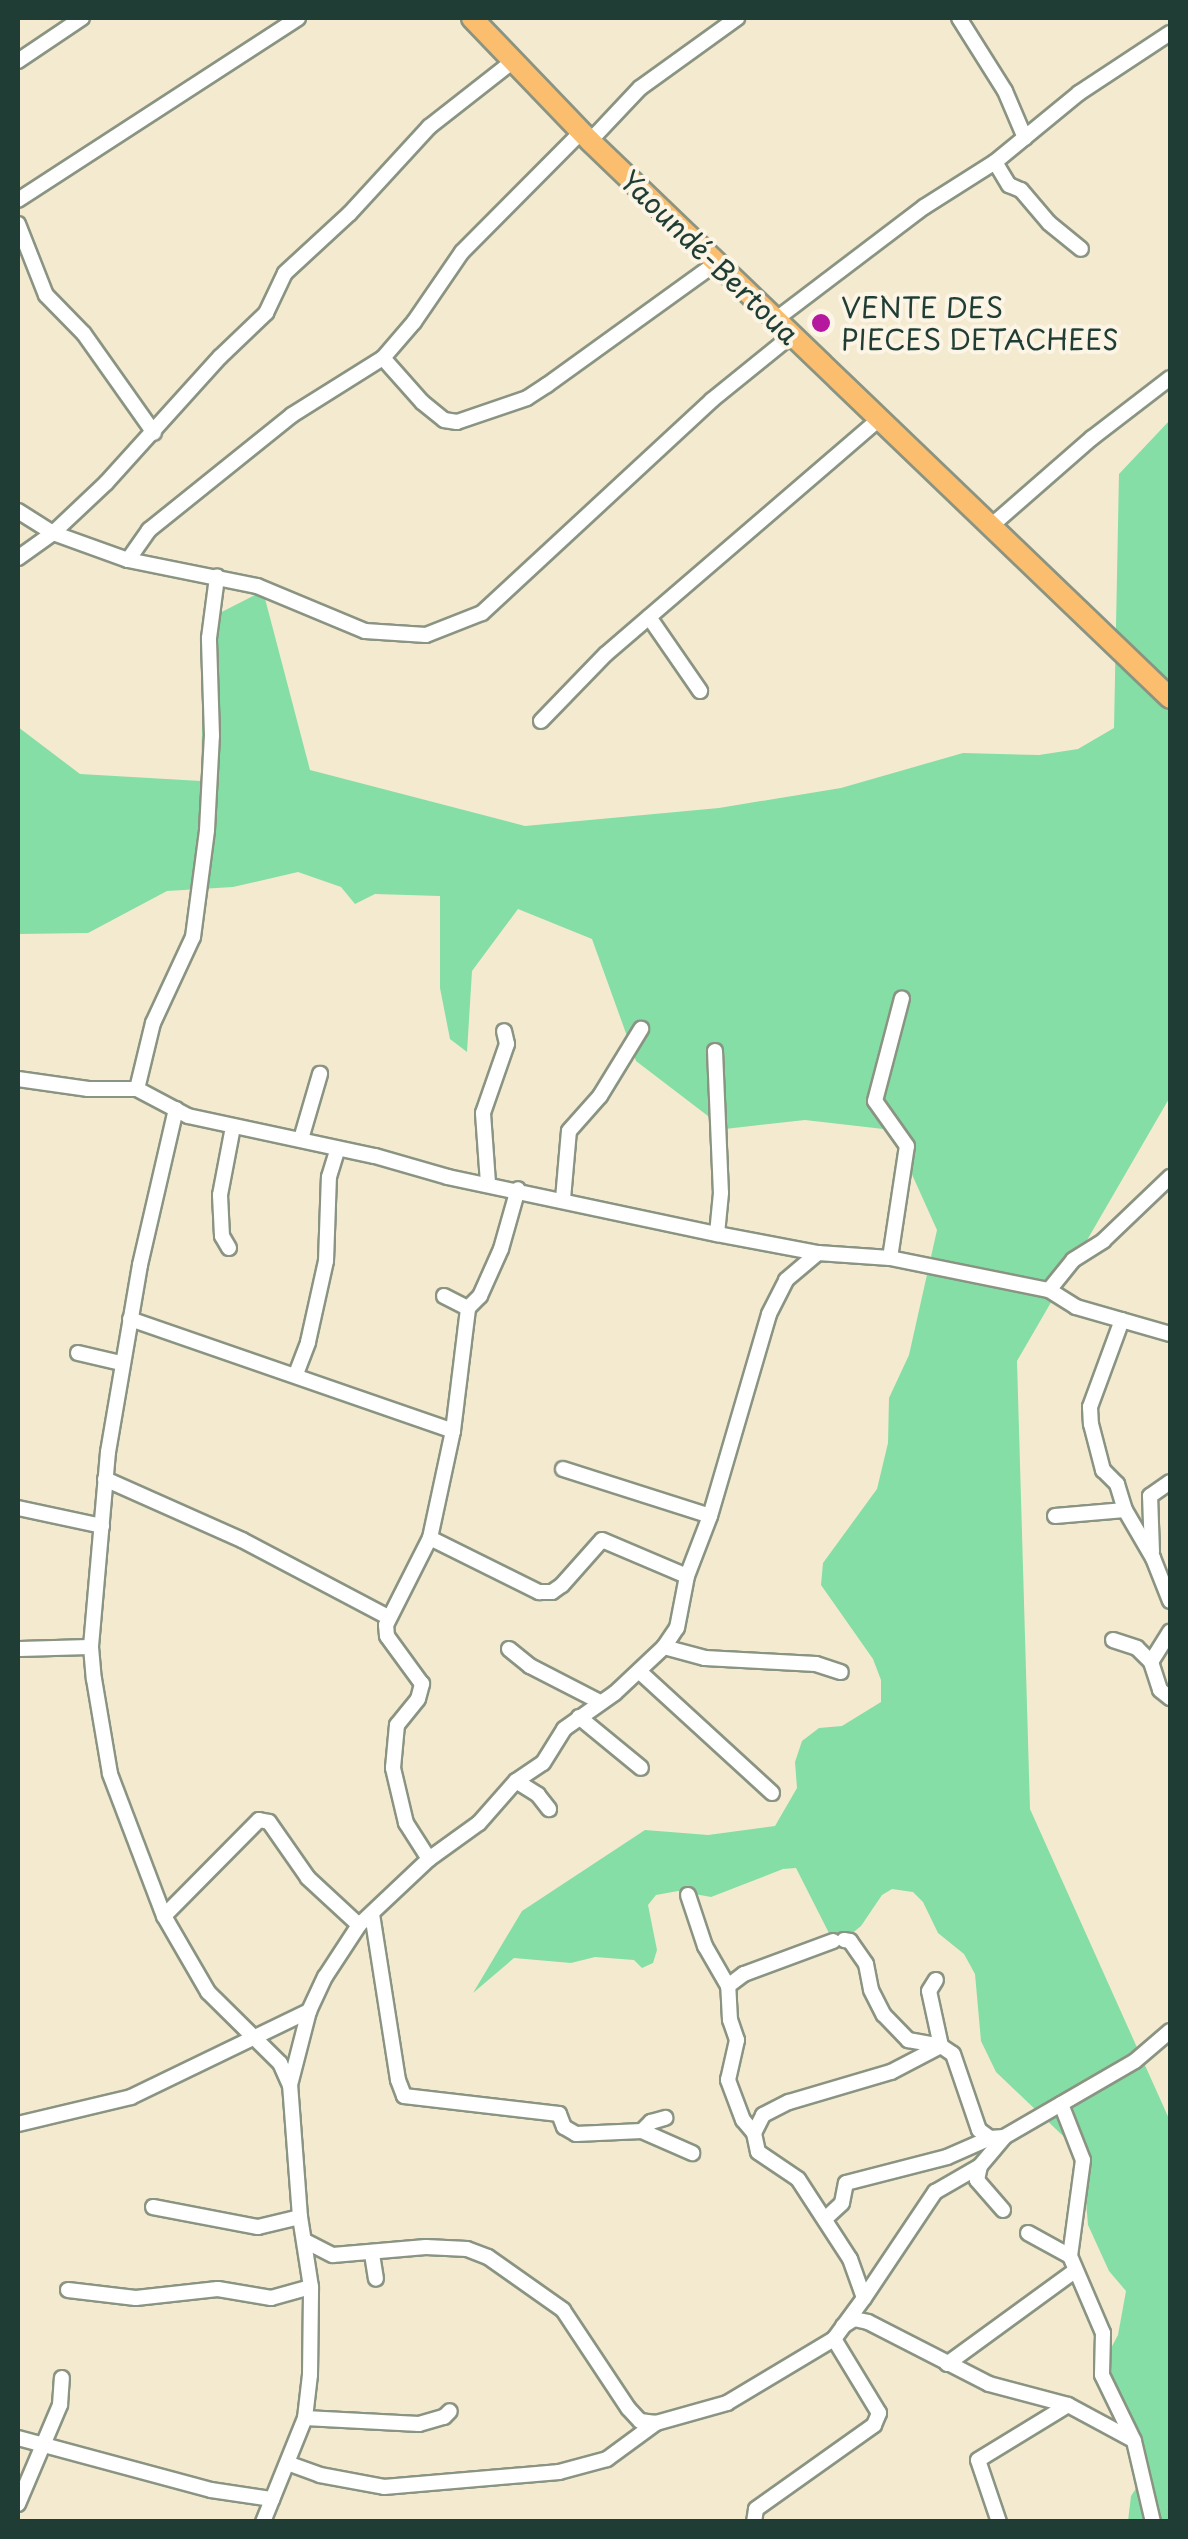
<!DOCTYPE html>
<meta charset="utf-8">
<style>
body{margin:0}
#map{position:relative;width:1188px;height:2539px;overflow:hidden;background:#f4ead0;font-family:"Playpen Sans",sans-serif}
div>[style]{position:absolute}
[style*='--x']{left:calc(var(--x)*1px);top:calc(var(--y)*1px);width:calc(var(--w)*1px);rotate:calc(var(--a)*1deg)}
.green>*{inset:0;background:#84dea5}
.roads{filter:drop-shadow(2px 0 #8a9482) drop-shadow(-2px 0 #8a9482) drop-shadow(0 2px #8a9482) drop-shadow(0 -2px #8a9482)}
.minor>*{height:14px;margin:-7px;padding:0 7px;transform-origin:7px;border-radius:7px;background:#fff}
.highway>*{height:20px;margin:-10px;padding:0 10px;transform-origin:10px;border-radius:10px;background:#fabe6e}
.dots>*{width:28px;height:28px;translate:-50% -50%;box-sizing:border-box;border:5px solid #fcf5e5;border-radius:50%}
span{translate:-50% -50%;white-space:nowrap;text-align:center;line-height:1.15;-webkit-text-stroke:8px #fcf5e5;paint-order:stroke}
.street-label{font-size:28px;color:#1f3d34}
.poi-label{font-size:28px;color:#1f3d34}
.left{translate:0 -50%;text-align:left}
.frame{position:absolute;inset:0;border:20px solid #1f3d34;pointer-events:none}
</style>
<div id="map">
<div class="green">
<div style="clip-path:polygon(1170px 420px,1170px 1097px,1017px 1361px,1030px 1809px,1170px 2121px,1170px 2521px,1128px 2521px,1131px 2496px,1144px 2476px,1132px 2417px,1103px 2363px,1118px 2335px,1126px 2291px,1109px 2271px,1088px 2225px,1082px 2154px,996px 2072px,981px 2041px,975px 1974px,964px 1954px,938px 1933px,923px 1902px,913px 1892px,892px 1889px,882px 1895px,861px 1926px,844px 1940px,833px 1941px,796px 1868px,783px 1869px,711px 1897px,678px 1891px,656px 1895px,648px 1905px,657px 1950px,653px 1963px,642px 1968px,634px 1960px,595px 1957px,571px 1963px,514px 1958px,473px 1993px,522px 1911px,645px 1830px,708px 1835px,775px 1826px,797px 1788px,795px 1762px,802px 1741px,819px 1728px,842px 1726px,881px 1702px,881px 1680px,873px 1659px,821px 1585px,823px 1563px,877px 1489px,888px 1443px,889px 1398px,909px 1355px,937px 1230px,892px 1130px,805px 1120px,725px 1129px,636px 1061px,592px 939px,518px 909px,472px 971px,467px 1052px,450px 1039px,440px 988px,440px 896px,375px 894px,355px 904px,341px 887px,298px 872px,233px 887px,167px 891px,88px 933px,18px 934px,18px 727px,80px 774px,201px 781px,204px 621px,263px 591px,310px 770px,525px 826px,719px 808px,841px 788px,963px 753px,1039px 755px,1078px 749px,1114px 728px,1119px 474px)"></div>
</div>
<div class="roads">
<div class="minor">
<div style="--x:959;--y:18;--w:86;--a:57.8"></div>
<div style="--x:1005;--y:91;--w:51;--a:66.9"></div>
<div style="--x:18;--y:61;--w:77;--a:-33.9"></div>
<div style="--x:590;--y:141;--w:73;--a:-46.7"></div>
<div style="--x:640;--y:88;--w:120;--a:-35.8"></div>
<div style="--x:995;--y:162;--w:27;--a:59"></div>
<div style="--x:1009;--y:185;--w:13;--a:23"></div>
<div style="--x:1021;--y:190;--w:43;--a:49.7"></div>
<div style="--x:1049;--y:223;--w:41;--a:39.1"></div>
<div style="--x:18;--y:200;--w:334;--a:-33"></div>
<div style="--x:18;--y:224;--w:76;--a:68.5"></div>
<div style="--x:46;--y:295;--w:54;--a:45.7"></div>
<div style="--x:84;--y:334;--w:121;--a:54.7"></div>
<div style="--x:775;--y:320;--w:187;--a:-37.2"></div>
<div style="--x:924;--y:207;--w:84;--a:-32.4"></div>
<div style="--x:995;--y:162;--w:109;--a:-39.4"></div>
<div style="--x:1079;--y:93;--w:109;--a:-33.4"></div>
<div style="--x:383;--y:358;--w:59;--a:48.4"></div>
<div style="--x:422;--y:402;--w:28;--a:39"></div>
<div style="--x:444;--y:420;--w:13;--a:9"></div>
<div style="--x:457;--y:422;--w:74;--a:-18.9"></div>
<div style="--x:527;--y:398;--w:24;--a:-33"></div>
<div style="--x:547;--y:385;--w:208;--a:-35.8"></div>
<div style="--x:18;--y:511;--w:41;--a:32.2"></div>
<div style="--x:53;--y:533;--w:80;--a:19.8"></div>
<div style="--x:128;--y:560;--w:132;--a:11.4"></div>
<div style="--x:257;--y:586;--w:117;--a:22.6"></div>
<div style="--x:365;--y:631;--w:61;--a:3.8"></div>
<div style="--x:426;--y:635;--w:60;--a:-21.4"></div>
<div style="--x:482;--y:613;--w:313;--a:-42.8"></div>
<div style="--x:712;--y:400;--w:102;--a:-39"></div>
<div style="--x:991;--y:526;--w:134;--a:-41.1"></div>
<div style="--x:1092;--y:438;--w:98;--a:-37.6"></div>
<div style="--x:18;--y:558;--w:43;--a:-35.5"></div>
<div style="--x:53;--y:533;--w:73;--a:-43.3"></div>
<div style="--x:106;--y:483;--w:170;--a:-47.9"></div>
<div style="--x:220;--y:357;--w:64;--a:-43.7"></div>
<div style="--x:266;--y:313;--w:44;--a:-64.6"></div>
<div style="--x:285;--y:273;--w:88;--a:-42.7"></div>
<div style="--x:350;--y:213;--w:117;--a:-47.4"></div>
<div style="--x:429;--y:127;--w:105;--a:-38.1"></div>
<div style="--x:128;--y:560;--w:37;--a:-55"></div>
<div style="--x:149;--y:530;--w:184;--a:-38.8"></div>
<div style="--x:292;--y:415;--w:107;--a:-32.1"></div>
<div style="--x:383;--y:358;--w:48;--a:-49.3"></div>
<div style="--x:414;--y:322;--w:85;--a:-55.6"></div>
<div style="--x:462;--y:252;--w:169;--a:-45.2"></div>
<div style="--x:649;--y:617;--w:90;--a:55.4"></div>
<div style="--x:541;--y:721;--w:93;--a:-45.9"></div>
<div style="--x:606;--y:654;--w:360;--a:-40.7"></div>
<div style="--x:715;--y:1051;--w:142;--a:87.6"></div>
<div style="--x:721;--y:1193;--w:41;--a:95.6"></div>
<div style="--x:18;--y:1079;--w:71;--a:8.1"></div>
<div style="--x:88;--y:1089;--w:49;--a:0"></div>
<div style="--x:137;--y:1089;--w:58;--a:27.9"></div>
<div style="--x:188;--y:1116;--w:191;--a:12.1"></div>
<div style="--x:375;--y:1156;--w:76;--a:16"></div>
<div style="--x:448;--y:1177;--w:275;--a:12"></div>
<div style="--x:717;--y:1234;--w:103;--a:10.7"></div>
<div style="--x:818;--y:1253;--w:72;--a:4"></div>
<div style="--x:890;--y:1258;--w:162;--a:11.4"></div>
<div style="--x:1049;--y:1290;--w:32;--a:32"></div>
<div style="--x:1076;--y:1307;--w:98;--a:16"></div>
<div style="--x:137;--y:1089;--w:68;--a:-76.4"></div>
<div style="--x:153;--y:1023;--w:95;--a:-65.1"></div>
<div style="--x:193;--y:937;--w:108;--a:-82.5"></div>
<div style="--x:207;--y:830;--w:94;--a:-87"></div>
<div style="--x:212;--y:736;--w:98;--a:-91.8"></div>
<div style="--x:209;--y:638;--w:62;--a:-82.5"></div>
<div style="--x:176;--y:1109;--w:160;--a:103"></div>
<div style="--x:140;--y:1265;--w:190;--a:99.7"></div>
<div style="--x:108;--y:1452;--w:196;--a:95"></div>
<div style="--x:91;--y:1647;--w:32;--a:85"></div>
<div style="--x:94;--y:1679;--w:96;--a:80.4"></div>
<div style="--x:110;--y:1774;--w:152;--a:69.2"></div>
<div style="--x:164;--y:1916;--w:88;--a:59.9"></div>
<div style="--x:208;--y:1992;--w:101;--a:44.6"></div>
<div style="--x:280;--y:2063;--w:24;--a:66"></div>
<div style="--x:301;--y:1139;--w:68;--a:-73.7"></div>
<div style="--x:488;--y:1183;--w:70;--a:-94.1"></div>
<div style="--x:483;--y:1113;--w:73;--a:-70.8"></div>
<div style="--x:507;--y:1044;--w:13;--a:-103"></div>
<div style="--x:563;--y:1199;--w:68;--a:-85"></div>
<div style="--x:569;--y:1131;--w:47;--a:-48.5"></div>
<div style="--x:600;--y:1096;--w:79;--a:-58.5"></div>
<div style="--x:229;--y:1248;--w:14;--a:-120"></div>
<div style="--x:222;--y:1236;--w:41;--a:-92.8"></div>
<div style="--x:220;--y:1195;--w:69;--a:-79.2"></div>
<div style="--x:890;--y:1258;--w:113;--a:-81.4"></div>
<div style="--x:907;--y:1146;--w:55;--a:-125.4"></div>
<div style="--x:875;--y:1101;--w:106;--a:-75.3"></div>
<div style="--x:1049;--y:1290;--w:38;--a:-51"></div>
<div style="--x:1073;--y:1260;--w:36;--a:-32"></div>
<div style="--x:1103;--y:1241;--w:93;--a:-43.7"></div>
<div style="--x:444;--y:1296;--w:27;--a:27"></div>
<div style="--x:130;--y:1319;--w:342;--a:19.1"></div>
<div style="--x:1122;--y:1320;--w:93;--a:110.2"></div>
<div style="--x:1090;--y:1407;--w:17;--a:87"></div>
<div style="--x:1091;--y:1424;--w:48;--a:75.4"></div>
<div style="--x:1103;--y:1470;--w:20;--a:45"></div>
<div style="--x:1117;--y:1484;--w:27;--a:73"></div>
<div style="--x:1125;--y:1510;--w:56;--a:59.7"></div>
<div style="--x:1153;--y:1558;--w:46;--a:68.4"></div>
<div style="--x:78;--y:1353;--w:44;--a:13.1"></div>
<div style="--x:296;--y:1374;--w:34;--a:-69"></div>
<div style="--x:308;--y:1342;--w:83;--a:-77.5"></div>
<div style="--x:326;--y:1261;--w:84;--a:-88"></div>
<div style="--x:329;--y:1177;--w:27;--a:-73"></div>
<div style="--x:563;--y:1469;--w:154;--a:17.7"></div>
<div style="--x:105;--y:1479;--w:150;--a:24"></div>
<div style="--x:242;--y:1540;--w:165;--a:27.8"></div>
<div style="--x:18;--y:1508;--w:86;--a:12.1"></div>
<div style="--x:1055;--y:1516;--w:70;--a:-4.9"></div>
<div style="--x:430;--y:1538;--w:122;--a:26.4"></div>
<div style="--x:539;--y:1592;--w:13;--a:0"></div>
<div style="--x:552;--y:1592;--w:12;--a:-35"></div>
<div style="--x:562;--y:1585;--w:60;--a:-48.4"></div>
<div style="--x:602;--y:1540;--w:92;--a:23"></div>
<div style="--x:1152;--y:1552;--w:56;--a:-92"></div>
<div style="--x:1150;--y:1496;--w:24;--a:-35"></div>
<div style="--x:1113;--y:1640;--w:25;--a:18"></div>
<div style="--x:1137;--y:1648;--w:20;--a:45"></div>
<div style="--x:1151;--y:1662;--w:36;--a:-58"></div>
<div style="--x:664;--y:1647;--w:42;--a:15"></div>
<div style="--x:705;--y:1658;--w:111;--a:3.1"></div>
<div style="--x:816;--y:1664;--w:26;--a:18"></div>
<div style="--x:18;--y:1649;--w:73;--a:-1.6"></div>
<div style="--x:509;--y:1649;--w:27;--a:39"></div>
<div style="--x:530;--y:1666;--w:79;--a:27.2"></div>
<div style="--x:1151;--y:1662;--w:29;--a:72"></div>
<div style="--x:1160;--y:1690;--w:13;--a:39"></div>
<div style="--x:640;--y:1672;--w:179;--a:42.5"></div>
<div style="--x:579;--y:1717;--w:80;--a:39.4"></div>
<div style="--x:516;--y:1781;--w:26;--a:32"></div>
<div style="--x:538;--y:1795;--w:18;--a:52"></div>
<div style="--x:429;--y:1859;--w:43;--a:-122.6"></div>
<div style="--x:406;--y:1823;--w:57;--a:-103.3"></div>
<div style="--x:393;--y:1768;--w:43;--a:-84.7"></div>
<div style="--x:397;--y:1725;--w:33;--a:-51"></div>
<div style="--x:418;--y:1699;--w:16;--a:-75"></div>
<div style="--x:422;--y:1684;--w:59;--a:-126.1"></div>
<div style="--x:387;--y:1636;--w:11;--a:-95"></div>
<div style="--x:386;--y:1625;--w:97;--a:-63.2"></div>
<div style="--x:430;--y:1538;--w:109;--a:-77.9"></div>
<div style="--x:453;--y:1431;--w:124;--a:-83"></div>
<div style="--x:468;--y:1308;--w:17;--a:-45"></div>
<div style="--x:480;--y:1296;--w:51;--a:-65.9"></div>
<div style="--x:501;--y:1249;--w:62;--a:-74.2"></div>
<div style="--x:688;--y:1895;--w:54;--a:71.6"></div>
<div style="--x:705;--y:1946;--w:46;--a:60.1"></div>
<div style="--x:372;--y:1914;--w:168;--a:81.1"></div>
<div style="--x:398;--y:2080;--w:17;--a:69"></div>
<div style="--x:404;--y:2096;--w:156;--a:6.6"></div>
<div style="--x:559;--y:2114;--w:14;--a:69"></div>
<div style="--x:564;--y:2127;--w:14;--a:30"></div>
<div style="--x:576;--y:2134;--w:66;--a:-2.6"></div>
<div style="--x:642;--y:2131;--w:55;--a:23.7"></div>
<div style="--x:164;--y:1916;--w:135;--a:-45.3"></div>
<div style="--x:259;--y:1820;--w:10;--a:11"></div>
<div style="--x:269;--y:1822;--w:68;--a:55.1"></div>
<div style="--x:308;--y:1878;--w:69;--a:42.7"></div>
<div style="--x:844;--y:1940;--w:6;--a:9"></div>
<div style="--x:850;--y:1941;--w:28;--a:55"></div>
<div style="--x:866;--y:1964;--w:26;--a:79"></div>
<div style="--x:871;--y:1990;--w:28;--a:63"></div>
<div style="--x:884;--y:2015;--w:35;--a:46"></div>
<div style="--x:908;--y:2040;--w:34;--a:10"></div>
<div style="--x:941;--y:2046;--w:56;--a:-102.3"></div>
<div style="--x:929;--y:1991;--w:13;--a:-58"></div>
<div style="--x:1061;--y:2104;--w:60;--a:68.6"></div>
<div style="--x:1083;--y:2160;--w:97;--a:97.7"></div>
<div style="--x:1070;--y:2256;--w:84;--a:66.8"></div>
<div style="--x:1103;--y:2333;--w:42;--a:91.4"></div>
<div style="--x:1102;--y:2375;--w:73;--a:64.1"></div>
<div style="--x:1134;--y:2441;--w:83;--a:76.8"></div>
<div style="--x:18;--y:2124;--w:116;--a:-13.4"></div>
<div style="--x:131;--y:2097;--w:198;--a:-25.8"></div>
<div style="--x:642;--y:2131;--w:13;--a:-45"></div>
<div style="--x:651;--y:2122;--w:15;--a:-16"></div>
<div style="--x:754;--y:2133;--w:17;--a:-130"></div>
<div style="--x:743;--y:2120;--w:43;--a:-110.6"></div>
<div style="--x:728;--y:2080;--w:41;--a:-77.3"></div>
<div style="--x:737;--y:2040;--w:21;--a:-109"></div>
<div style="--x:730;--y:2020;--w:34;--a:-93"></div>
<div style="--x:728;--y:1986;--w:20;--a:-37"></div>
<div style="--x:744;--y:1974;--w:95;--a:-20.3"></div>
<div style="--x:153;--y:2207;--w:107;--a:10.8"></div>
<div style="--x:258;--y:2227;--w:43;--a:-13.4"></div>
<div style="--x:1003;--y:2210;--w:40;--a:-131"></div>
<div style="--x:977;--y:2180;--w:14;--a:-78"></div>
<div style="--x:980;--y:2166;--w:38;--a:-50"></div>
<div style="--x:1004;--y:2137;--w:151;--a:-30.1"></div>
<div style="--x:1135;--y:2061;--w:46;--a:-40.6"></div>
<div style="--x:825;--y:2219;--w:23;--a:-43"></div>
<div style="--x:842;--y:2203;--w:20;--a:-79"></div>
<div style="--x:846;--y:2183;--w:104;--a:-14.4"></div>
<div style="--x:947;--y:2157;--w:47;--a:-23.8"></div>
<div style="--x:1028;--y:2233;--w:48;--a:28.7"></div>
<div style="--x:307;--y:2242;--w:29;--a:27"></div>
<div style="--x:333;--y:2255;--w:93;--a:-4.9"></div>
<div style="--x:426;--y:2247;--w:41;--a:2.8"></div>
<div style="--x:467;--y:2249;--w:22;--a:21"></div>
<div style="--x:488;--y:2257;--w:92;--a:35.2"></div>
<div style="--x:563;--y:2310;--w:118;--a:56.4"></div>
<div style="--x:628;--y:2408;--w:18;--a:47"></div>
<div style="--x:640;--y:2421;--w:16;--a:7"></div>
<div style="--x:656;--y:2423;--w:74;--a:-15.7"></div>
<div style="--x:727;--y:2403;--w:125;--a:-30.9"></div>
<div style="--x:834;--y:2339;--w:51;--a:-53.8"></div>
<div style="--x:864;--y:2298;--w:41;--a:-109.7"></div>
<div style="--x:850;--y:2259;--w:95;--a:-123"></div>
<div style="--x:798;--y:2179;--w:48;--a:-146"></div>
<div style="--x:758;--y:2152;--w:19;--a:-102"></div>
<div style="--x:754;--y:2133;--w:20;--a:-63"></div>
<div style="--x:763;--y:2115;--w:29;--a:-27"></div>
<div style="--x:789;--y:2102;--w:106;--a:-16.4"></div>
<div style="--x:891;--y:2072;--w:56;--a:-27.5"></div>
<div style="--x:941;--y:2046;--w:14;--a:34"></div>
<div style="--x:953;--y:2054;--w:80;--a:71.1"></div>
<div style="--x:979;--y:2130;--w:14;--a:36"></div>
<div style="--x:990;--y:2138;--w:14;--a:-4"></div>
<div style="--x:372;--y:2254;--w:25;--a:81"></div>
<div style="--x:68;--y:2290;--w:68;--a:6.7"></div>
<div style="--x:136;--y:2298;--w:82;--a:-6.3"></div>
<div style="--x:218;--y:2289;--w:54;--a:9.6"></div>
<div style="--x:271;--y:2298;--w:41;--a:-15.4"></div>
<div style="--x:864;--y:2298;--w:128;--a:-56.2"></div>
<div style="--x:935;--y:2192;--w:52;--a:-30"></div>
<div style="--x:843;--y:2326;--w:13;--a:-32"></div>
<div style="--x:854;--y:2319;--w:14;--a:12"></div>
<div style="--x:868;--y:2322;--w:136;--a:27.1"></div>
<div style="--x:989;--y:2384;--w:82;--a:14.9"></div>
<div style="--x:1068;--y:2405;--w:74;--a:28.3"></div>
<div style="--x:947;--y:2364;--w:156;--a:-36.1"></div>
<div style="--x:305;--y:2418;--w:114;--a:3"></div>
<div style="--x:419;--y:2424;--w:26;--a:-16"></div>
<div style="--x:444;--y:2417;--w:8;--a:-45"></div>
<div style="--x:18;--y:2438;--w:200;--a:15.1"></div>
<div style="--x:211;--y:2490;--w:62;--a:8.4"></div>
<div style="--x:290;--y:2464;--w:32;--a:20"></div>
<div style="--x:320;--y:2475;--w:65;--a:10.6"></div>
<div style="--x:384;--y:2487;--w:176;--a:-4.9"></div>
<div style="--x:559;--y:2472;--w:50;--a:-15.2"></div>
<div style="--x:607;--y:2459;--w:61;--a:-36.3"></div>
<div style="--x:18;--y:2504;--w:108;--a:-67"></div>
<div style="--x:60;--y:2405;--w:27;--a:-86"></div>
<div style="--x:263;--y:2522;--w:112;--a:-68"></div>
<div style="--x:305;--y:2418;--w:43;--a:-83.4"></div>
<div style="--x:310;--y:2375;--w:88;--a:-89.3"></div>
<div style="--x:311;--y:2287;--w:71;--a:-98.9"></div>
<div style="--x:300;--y:2217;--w:132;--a:-94.3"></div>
<div style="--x:290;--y:2085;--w:76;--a:-75.6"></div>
<div style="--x:309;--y:2011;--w:38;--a:-65"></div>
<div style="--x:325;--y:1977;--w:62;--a:-56.8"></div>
<div style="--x:359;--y:1925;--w:96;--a:-43.3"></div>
<div style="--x:429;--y:1859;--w:62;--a:-35.8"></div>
<div style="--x:479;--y:1823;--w:56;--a:-48.6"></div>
<div style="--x:516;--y:1781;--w:32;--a:-34"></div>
<div style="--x:543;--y:1763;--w:40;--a:-58"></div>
<div style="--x:564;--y:1729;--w:62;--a:-35.2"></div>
<div style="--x:615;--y:1693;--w:67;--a:-43.2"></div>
<div style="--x:664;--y:1647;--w:23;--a:-56"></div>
<div style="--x:677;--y:1628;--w:53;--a:-79.1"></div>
<div style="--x:687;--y:1576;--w:64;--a:-69"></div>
<div style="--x:710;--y:1516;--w:210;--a:-73.7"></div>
<div style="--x:769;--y:1314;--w:38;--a:-63"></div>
<div style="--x:786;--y:1280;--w:42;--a:-40.2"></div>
<div style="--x:754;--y:2522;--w:13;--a:-81"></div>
<div style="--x:756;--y:2509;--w:145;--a:-35.4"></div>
<div style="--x:874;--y:2425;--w:13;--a:-67"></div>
<div style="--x:879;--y:2413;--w:87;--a:-121.3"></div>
<div style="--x:999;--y:2522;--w:65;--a:-108.7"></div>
<div style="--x:978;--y:2460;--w:105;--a:-31.4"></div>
</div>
<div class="highway">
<div style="--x:472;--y:18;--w:170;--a:46.2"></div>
<div style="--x:590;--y:141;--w:804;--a:43.84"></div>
</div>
</div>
<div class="dots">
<div style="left:821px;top:323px;background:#b5179e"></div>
</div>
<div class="street-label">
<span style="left:710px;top:257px;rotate:44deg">Yaoundé-Bertoua</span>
</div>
<div class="poi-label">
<span class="left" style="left:841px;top:323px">VENTE DES<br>PIECES DETACHEES</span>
</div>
<div class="frame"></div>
</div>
